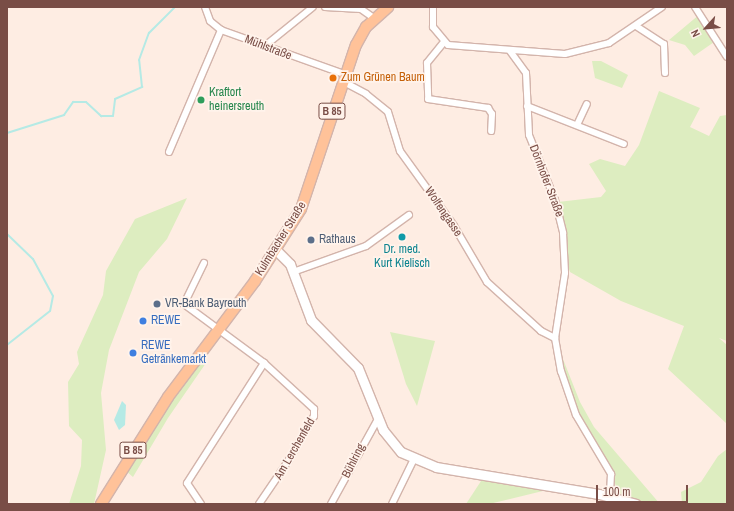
<!DOCTYPE html>
<meta charset="utf-8">
<style>
body{margin:0}
#map{position:relative;width:734px;height:511px;overflow:hidden;background:#feede3;font-family:"Archivo Narrow",sans-serif}
div>[style]{position:absolute}
[style*='--x']{left:calc(var(--x)*1px);top:calc(var(--y)*1px);width:calc(var(--w)*1px);rotate:calc(var(--a)*1deg)}
.green>*{inset:0;background:#ddedc0}
.water>*{inset:0;background:#b5eae5}
.stream>*{height:2px;margin:-1px;padding:0 1px;transform-origin:1px;border-radius:1px;background:#b5eae5}
.roads{filter:drop-shadow(1px 0 #d3b4ab) drop-shadow(-1px 0 #d3b4ab) drop-shadow(0 1px #d3b4ab) drop-shadow(0 -1px #d3b4ab)}
.street>*{height:6px;margin:-3px;padding:0 3px;transform-origin:3px;border-radius:3px;background:#fff}
.secondary>*{height:9px;margin:-4.5px;padding:0 4.5px;transform-origin:4.5px;border-radius:4.5px;background:#fff}
.primary>*{height:10px;margin:-5px;padding:0 5px;transform-origin:5px;border-radius:5px;background:#ffc299}
.dots>*{width:11px;height:11px;translate:-50% -50%;box-sizing:border-box;border:2px solid #fff3eb;border-radius:50%}
span{translate:-50% -50%;white-space:nowrap;text-align:center;line-height:1.15;-webkit-text-stroke:3.5px #fff3eb;paint-order:stroke}
.shield-label span{padding:1px 3px;background:#fff3eb;border:1px solid;border-radius:3px;-webkit-text-stroke-width:0}
.shield-label{font-size:11px;color:#794d46;font-weight:700}
.street-label{font-size:12px;color:#794d46}
.food-label{font-size:12px;color:#c56008}
.left{translate:0 -50%;text-align:left}
.leisure-label{font-size:12px;color:#27864d}
.service-label{font-size:12px;color:#4e5e75}
.culture-label{font-size:12px;color:#0d838f}
.shop-label{font-size:12px;color:#366cbe}
.frame{position:absolute;inset:0;border:8px solid #794d46;pointer-events:none}
.north{position:absolute;left:686px;top:8px;width:40px;height:40px;-webkit-text-stroke:3px #fff3eb;paint-order:stroke;rotate:243deg;font-size:11px;font-weight:700;line-height:16px;text-align:center;color:#794d46}
.north::after{content:'';display:block;margin:auto;width:14px;height:18px;background:#794d46;clip-path:polygon(50% 0,100% 100%,50% 72%,0 100%)}
.scale{position:absolute;left:596px;top:485px;width:92px;height:18px;box-sizing:border-box;border:2px solid #794d46;border-top:0;padding-left:5px;font-size:12px;line-height:14px;white-space:nowrap;color:#794d46;-webkit-text-stroke:3px #fff3eb;paint-order:stroke}
</style>
<div id="map">
<div class="green">
<div style="clip-path:polygon(700px 14px,717px 40px,694px 56px,685px 45px,669px 40px)"></div>
<div style="clip-path:polygon(592px 61px,601px 61px,628px 75px,622px 88px,595px 78px)"></div>
<div style="clip-path:polygon(659px 91px,700px 108px,690px 127px,709px 136px,720px 116px,727px 115px,727px 341px,719px 338px,727px 345px,727px 424px,668px 369px,684px 326px,621px 301px,570px 272px,567px 263px,565px 230px,558px 202px,601px 197px,606px 191px,589px 164px,600px 159px,625px 166px,639px 145px)"></div>
<div style="clip-path:polygon(187px 198px,167px 239px,139px 272px,109px 350px,101px 393px,106px 450px,94px 504px,69px 504px,81px 466px,82px 440px,69px 426px,68px 382px,79px 364px,77px 352px,103px 295px,106px 271px,135px 219px)"></div>
<div style="clip-path:polygon(390px 332px,435px 341px,417px 406px,406px 384px)"></div>
<div style="clip-path:polygon(557px 344px,580px 402px,594px 427px,660px 504px,640px 504px,617px 492px,613px 474px,578px 416px)"></div>
<div style="clip-path:polygon(206px 363px,168px 418px,133px 477px,126px 471px,147px 435px,199px 365px)"></div>
<div style="clip-path:polygon(727px 449px,727px 504px,682px 504px,681px 492px,701px 482px,718px 456px)"></div>
<div style="clip-path:polygon(483px 478px,551px 489px,489px 504px,466px 504px)"></div>
</div>
<div class="water">
<div style="clip-path:polygon(122px 401px,126px 405px,125px 425px,119px 430px,114px 420px)"></div>
</div>
<div class="stream">
<div style="--x:7;--y:133;--w:60;--a:-17.5"></div>
<div style="--x:64;--y:115;--w:16;--a:-55"></div>
<div style="--x:73;--y:102;--w:13;--a:0"></div>
<div style="--x:86;--y:102;--w:21;--a:43"></div>
<div style="--x:101;--y:116;--w:12;--a:0"></div>
<div style="--x:113;--y:116;--w:17;--a:-83"></div>
<div style="--x:115;--y:99;--w:30;--a:-24"></div>
<div style="--x:142;--y:87;--w:27;--a:-96"></div>
<div style="--x:139;--y:60;--w:29;--a:-70"></div>
<div style="--x:149;--y:33;--w:37;--a:-45"></div>
<div style="--x:7;--y:234;--w:36;--a:44"></div>
<div style="--x:33;--y:259;--w:42;--a:61.6"></div>
<div style="--x:53;--y:296;--w:15;--a:101"></div>
<div style="--x:50;--y:311;--w:55;--a:141.7"></div>
</div>
<div class="roads">
<div class="street">
<div style="--x:205;--y:7;--w:15;--a:70"></div>
<div style="--x:210;--y:21;--w:14;--a:39"></div>
<div style="--x:221;--y:30;--w:131;--a:19.7"></div>
<div style="--x:325;--y:7;--w:36;--a:3"></div>
<div style="--x:361;--y:9;--w:16;--a:35"></div>
<div style="--x:433;--y:7;--w:20;--a:90"></div>
<div style="--x:433;--y:27;--w:23;--a:50"></div>
<div style="--x:448;--y:45;--w:117;--a:4.4"></div>
<div style="--x:565;--y:54;--w:45;--a:-14"></div>
<div style="--x:609;--y:43;--w:64;--a:-34.2"></div>
<div style="--x:695;--y:7;--w:59;--a:57.4"></div>
<div style="--x:636;--y:26;--w:33;--a:33"></div>
<div style="--x:664;--y:44;--w:29;--a:88"></div>
<div style="--x:444;--y:42;--w:27;--a:129"></div>
<div style="--x:427;--y:63;--w:36;--a:88"></div>
<div style="--x:428;--y:99;--w:61;--a:8.5"></div>
<div style="--x:488;--y:108;--w:7;--a:56"></div>
<div style="--x:492;--y:114;--w:17;--a:93"></div>
<div style="--x:266;--y:45;--w:60;--a:-39"></div>
<div style="--x:510;--y:51;--w:27;--a:54"></div>
<div style="--x:526;--y:73;--w:62;--a:87.2"></div>
<div style="--x:529;--y:135;--w:70;--a:68.2"></div>
<div style="--x:555;--y:200;--w:34;--a:76"></div>
<div style="--x:563;--y:233;--w:40;--a:87.1"></div>
<div style="--x:565;--y:273;--w:66;--a:98.7"></div>
<div style="--x:555;--y:338;--w:34;--a:80"></div>
<div style="--x:561;--y:371;--w:46;--a:71.2"></div>
<div style="--x:576;--y:415;--w:69;--a:59.3"></div>
<div style="--x:611;--y:474;--w:22;--a:93"></div>
<div style="--x:342;--y:81;--w:27;--a:28"></div>
<div style="--x:366;--y:94;--w:28;--a:39"></div>
<div style="--x:388;--y:112;--w:41;--a:72.9"></div>
<div style="--x:400;--y:151;--w:92;--a:54.2"></div>
<div style="--x:454;--y:226;--w:65;--a:59.5"></div>
<div style="--x:487;--y:282;--w:73;--a:42.2"></div>
<div style="--x:541;--y:331;--w:16;--a:27"></div>
<div style="--x:527;--y:106;--w:104;--a:21.4"></div>
<div style="--x:577;--y:125;--w:23;--a:-65"></div>
<div style="--x:169;--y:152;--w:133;--a:-66.9"></div>
<div style="--x:204;--y:263;--w:46;--a:116"></div>
<div style="--x:184;--y:304;--w:99;--a:36.4"></div>
<div style="--x:264;--y:363;--w:68;--a:42.6"></div>
<div style="--x:314;--y:409;--w:7;--a:90"></div>
<div style="--x:314;--y:416;--w:51;--a:119.6"></div>
<div style="--x:289;--y:460;--w:53;--a:124.3"></div>
<div style="--x:293;--y:272;--w:77;--a:-19.6"></div>
<div style="--x:366;--y:246;--w:53;--a:-35.8"></div>
<div style="--x:201;--y:504;--w:25;--a:-124"></div>
<div style="--x:187;--y:483;--w:143;--a:-57.3"></div>
<div style="--x:331;--y:504;--w:97;--a:-61.1"></div>
<div style="--x:392;--y:504;--w:48;--a:-64"></div>
</div>
<div class="secondary">
<div style="--x:276;--y:250;--w:20;--a:45"></div>
<div style="--x:290;--y:264;--w:60;--a:69.4"></div>
<div style="--x:311;--y:320;--w:67;--a:45.6"></div>
<div style="--x:358;--y:368;--w:67;--a:68"></div>
<div style="--x:383;--y:430;--w:28;--a:51"></div>
<div style="--x:401;--y:452;--w:38;--a:23"></div>
<div style="--x:436;--y:467;--w:165;--a:9.4"></div>
<div style="--x:599;--y:494;--w:38;--a:15"></div>
</div>
<div class="primary">
<div style="--x:101;--y:504;--w:126;--a:-57.9"></div>
<div style="--x:168;--y:397;--w:145;--a:-53.1"></div>
<div style="--x:255;--y:281;--w:85;--a:-57.4"></div>
<div style="--x:301;--y:209;--w:173;--a:-71.5"></div>
<div style="--x:356;--y:45;--w:21;--a:-61"></div>
<div style="--x:366;--y:27;--w:30;--a:-42"></div>
</div>
</div>
<div class="dots">
<div style="left:333px;top:78px;background:#e8710a"></div>
<div style="left:201px;top:100px;background:#2e9e5b"></div>
<div style="left:402px;top:237px;background:#0f9aa8"></div>
<div style="left:311px;top:240px;background:#5c6f8a"></div>
<div style="left:157px;top:304px;background:#5c6f8a"></div>
<div style="left:143px;top:321px;background:#3f7fe0"></div>
<div style="left:133px;top:353px;background:#3f7fe0"></div>
</div>
<div class="shield-label">
<span style="left:332px;top:111px">B 85</span>
<span style="left:133px;top:450px">B 85</span>
</div>
<div class="street-label">
<span style="left:268px;top:48px;rotate:21deg">Mühlstraße</span>
<span style="left:546px;top:181px;rotate:69deg">Dörnhofer Straße</span>
<span style="left:443px;top:212px;rotate:56deg">Wolfengasse</span>
<span style="left:281px;top:239px;rotate:-58deg">Kulmbacher Straße</span>
<span style="left:295px;top:449px;rotate:-60deg">Am Lerchenfeld</span>
<span style="left:354px;top:461px;rotate:-63deg">Bühlring</span>
</div>
<div class="food-label">
<span class="left" style="left:341px;top:78px">Zum Grünen Baum</span>
</div>
<div class="leisure-label">
<span class="left" style="left:209px;top:100px">Kraftort<br>heinersreuth</span>
</div>
<div class="service-label">
<span class="left" style="left:319px;top:240px">Rathaus</span>
<span class="left" style="left:165px;top:304px">VR-Bank Bayreuth</span>
</div>
<div class="culture-label">
<span style="left:402px;top:257px">Dr. med.<br>Kurt Kielisch</span>
</div>
<div class="shop-label">
<span class="left" style="left:151px;top:321px">REWE</span>
<span class="left" style="left:141px;top:353px">REWE<br>Getränkemarkt</span>
</div>
<div class="frame"></div>
<div class="north">N</div>
<div class="scale">100 m</div>
</div>
